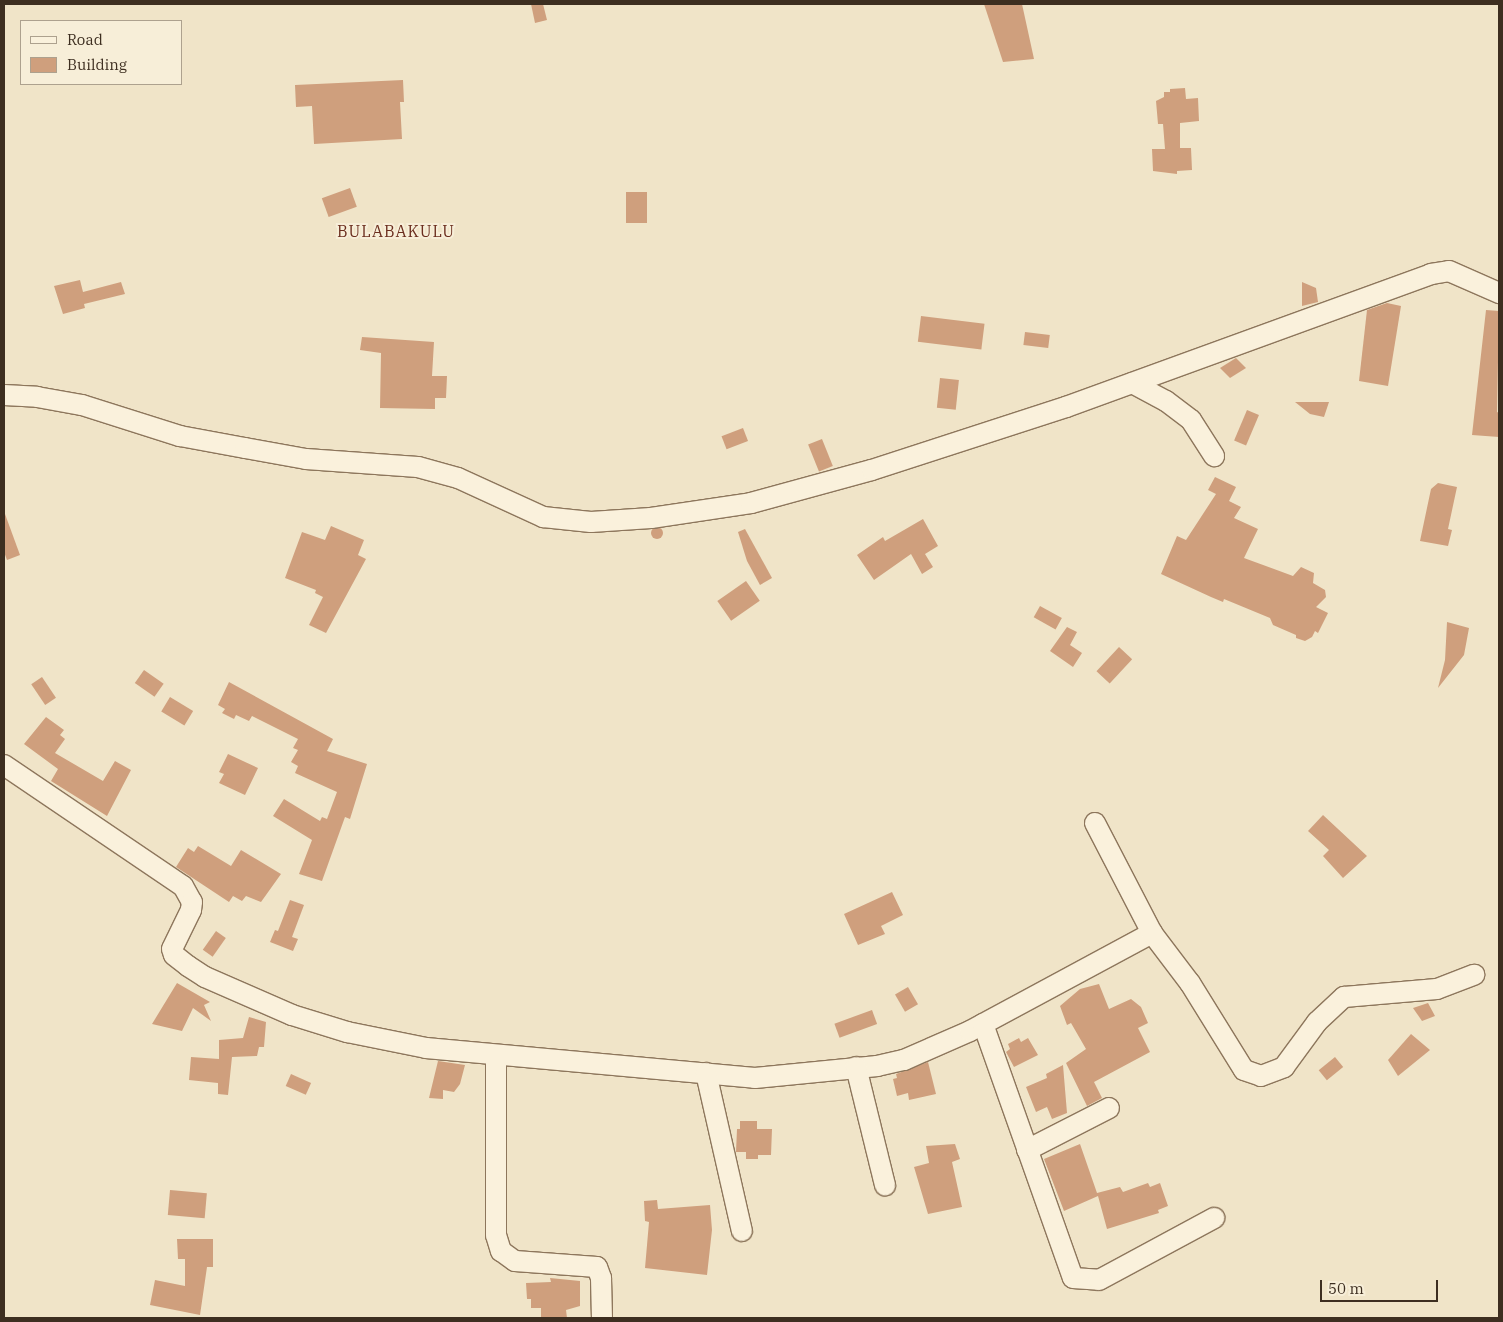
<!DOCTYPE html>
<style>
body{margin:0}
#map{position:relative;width:1503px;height:1322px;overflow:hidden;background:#f0e4c8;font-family:"IBM Plex Serif",serif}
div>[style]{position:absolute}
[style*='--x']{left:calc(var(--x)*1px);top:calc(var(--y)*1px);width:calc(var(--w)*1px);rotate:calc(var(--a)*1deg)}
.building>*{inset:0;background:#cf9f7d;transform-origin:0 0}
.round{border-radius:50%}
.roads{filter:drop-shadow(1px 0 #8d765c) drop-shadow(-1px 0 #8d765c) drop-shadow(0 1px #8d765c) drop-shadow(0 -1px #8d765c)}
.minor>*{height:20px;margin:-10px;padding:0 10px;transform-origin:10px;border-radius:10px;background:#faf1dc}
span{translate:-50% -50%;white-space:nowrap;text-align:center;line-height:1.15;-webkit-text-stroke:4px #f7eed8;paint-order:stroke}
.quarter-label{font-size:16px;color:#6b2e1e;letter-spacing:1px}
.frame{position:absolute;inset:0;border:5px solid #3d2e20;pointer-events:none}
.legend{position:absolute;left:20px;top:20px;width:162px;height:65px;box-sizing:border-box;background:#f7eed8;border:1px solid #ada18e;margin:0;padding:6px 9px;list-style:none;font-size:15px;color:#3d2e20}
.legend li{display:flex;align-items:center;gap:10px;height:25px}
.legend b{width:25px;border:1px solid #ada18e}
.scale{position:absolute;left:1320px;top:1280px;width:118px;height:22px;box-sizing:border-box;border:2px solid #3d2e20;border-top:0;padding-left:6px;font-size:15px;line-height:18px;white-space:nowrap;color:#3d2e20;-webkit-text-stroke:4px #f7eed8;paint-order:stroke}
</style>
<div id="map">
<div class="building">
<div style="clip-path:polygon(531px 4px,543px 4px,547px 20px,535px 23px)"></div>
<div style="clip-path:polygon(984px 4px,1022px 4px,1034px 59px,1003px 62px)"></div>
<div style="clip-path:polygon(403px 80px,404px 102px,400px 102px,402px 139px,314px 144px,312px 106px,296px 107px,295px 85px)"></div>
<div style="clip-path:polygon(1185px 88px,1186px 99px,1198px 98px,1199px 121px,1180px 123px,1180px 148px,1191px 148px,1192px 170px,1177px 171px,1177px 174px,1153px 171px,1152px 149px,1165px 149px,1163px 124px,1158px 124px,1156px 101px,1164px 97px,1164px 92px,1170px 92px,1170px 89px)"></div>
<div style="left:350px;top:188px;width:20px;height:30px;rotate:70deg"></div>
<div style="left:626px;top:192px;width:21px;height:31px"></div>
<div style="clip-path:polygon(80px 280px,83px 292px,121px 282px,125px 294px,84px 304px,85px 308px,63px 314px,54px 286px)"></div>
<div style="clip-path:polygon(1302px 282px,1316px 288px,1318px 302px,1302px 306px)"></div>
<div style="clip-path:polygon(1387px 303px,1401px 306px,1388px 386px,1359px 381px,1367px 310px)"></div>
<div style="clip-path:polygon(1486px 310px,1499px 311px,1497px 412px,1499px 413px,1499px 437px,1472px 435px)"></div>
<div style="left:921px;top:316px;width:64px;height:26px;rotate:7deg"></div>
<div style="left:1025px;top:332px;width:25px;height:13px;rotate:7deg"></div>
<div style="clip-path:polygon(362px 337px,434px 342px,432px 376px,447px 376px,446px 398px,435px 398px,435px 409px,380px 408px,381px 353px,360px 350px)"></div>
<div style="clip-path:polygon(1236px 358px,1246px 368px,1230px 378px,1220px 368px)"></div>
<div style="left:940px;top:378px;width:19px;height:30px;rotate:6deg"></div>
<div style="clip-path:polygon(1295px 402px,1329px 402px,1324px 417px,1310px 414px)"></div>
<div style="left:1247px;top:410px;width:13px;height:33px;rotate:23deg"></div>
<div style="left:743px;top:428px;width:14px;height:23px;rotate:69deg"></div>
<div style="left:822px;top:439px;width:29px;height:15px;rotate:68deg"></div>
<div style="clip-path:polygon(1215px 477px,1236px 487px,1229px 501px,1241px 507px,1234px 518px,1258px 529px,1244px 558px,1293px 576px,1301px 567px,1314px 573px,1313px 583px,1325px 590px,1326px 597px,1316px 607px,1328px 613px,1318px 633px,1315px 631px,1312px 637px,1305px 641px,1296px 638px,1296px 635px,1273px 625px,1270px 618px,1224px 599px,1223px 602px,1211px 597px,1161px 574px,1177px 536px,1186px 540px,1216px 494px,1208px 490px)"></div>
<div style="clip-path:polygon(1438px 483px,1457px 487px,1448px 529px,1452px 530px,1448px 546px,1420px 541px,1431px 489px)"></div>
<div style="clip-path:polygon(5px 514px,20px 555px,7px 560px,4px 552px)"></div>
<div style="clip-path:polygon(923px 519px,938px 546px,925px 554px,933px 567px,922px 574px,911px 554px,874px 580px,857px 555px,883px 537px,885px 541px)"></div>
<div style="clip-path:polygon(331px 526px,364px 540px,358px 555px,366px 559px,326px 633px,309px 625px,323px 597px,315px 593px,316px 590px,285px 578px,302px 532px,325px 540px)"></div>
<div class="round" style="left:651px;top:527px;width:12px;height:12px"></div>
<div style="clip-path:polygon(745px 529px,772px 578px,760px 585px,747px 561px,738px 532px)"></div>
<div style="left:746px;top:581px;width:24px;height:35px;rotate:55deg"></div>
<div style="left:1040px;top:606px;width:25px;height:13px;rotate:29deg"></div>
<div style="clip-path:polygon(1447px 622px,1469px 628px,1464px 655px,1438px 688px,1445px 660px)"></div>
<div style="clip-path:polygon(1067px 627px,1077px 632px,1070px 645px,1082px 653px,1073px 667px,1050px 651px)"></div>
<div style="left:1119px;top:647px;width:18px;height:33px;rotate:43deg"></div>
<div style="left:144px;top:670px;width:24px;height:16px;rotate:35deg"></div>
<div style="left:42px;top:677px;width:25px;height:13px;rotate:56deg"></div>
<div style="clip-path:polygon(229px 682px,333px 739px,327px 751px,367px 764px,350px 819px,345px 817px,322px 881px,299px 874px,312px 840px,273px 816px,284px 799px,320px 821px,322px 817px,327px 819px,337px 792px,295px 773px,298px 766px,291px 762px,298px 750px,293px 748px,298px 739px,252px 716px,249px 721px,236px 715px,234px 719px,222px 713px,225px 709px,218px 705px)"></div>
<div style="left:170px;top:697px;width:27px;height:17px;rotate:31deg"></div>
<div style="clip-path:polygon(46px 717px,64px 730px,60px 735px,65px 739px,55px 753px,103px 781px,115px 761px,131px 770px,107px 816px,51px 781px,58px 769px,24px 744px)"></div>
<div style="clip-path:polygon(228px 754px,258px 768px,245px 795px,219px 783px,224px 774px,219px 772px)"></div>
<div style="clip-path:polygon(1323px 815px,1367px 856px,1343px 878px,1323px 856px,1329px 850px,1308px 831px)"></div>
<div style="clip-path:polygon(198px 846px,231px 866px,241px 850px,281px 874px,261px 902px,246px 896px,242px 901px,233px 896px,229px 902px,176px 867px,188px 848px,194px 852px)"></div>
<div style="clip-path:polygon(892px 892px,903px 915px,881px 926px,885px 934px,858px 945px,844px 914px)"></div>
<div style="clip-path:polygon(290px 900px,304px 905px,292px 937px,298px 939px,293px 951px,270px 942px,275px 930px,278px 931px)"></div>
<div style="left:216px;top:931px;width:12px;height:23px;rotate:35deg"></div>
<div style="clip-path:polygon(177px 983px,210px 1002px,204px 1005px,211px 1021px,193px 1008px,182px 1031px,152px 1024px)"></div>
<div style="clip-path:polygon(1099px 984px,1109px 1009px,1131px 999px,1141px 1007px,1148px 1023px,1138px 1028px,1150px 1052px,1094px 1082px,1102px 1098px,1087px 1106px,1066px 1063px,1086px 1049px,1071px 1023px,1067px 1025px,1060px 1006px,1080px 989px)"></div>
<div style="left:908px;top:987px;width:20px;height:15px;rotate:60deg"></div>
<div style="clip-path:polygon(1428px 1003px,1435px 1016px,1422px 1021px,1413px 1008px)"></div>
<div style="left:872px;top:1010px;width:15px;height:40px;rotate:70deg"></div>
<div style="clip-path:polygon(249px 1017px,266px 1022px,264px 1047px,259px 1047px,257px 1056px,232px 1057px,228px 1095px,218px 1094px,218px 1083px,189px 1080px,191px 1057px,219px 1059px,219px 1040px,243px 1038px)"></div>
<div style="clip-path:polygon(1411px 1034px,1430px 1050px,1398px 1076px,1388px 1060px)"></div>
<div style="clip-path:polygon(1019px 1038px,1021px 1042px,1028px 1038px,1038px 1055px,1014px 1067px,1006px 1052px,1010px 1049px,1008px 1044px)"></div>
<div style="left:1335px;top:1057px;width:13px;height:21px;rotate:51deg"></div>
<div style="clip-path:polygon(438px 1061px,465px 1065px,460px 1084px,454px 1092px,443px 1090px,443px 1099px,429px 1098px)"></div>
<div style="clip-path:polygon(928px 1062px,936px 1094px,909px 1100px,908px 1093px,897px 1096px,893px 1079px,897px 1078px,896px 1074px)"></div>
<div style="clip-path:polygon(1063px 1065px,1067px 1113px,1052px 1119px,1047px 1107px,1036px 1112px,1026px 1087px,1047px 1078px,1046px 1074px)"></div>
<div style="left:291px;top:1074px;width:22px;height:13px;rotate:24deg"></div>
<div style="clip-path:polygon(740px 1121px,757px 1121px,757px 1129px,772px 1129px,771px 1155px,758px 1155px,758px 1159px,746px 1159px,746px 1152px,736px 1152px,737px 1129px,740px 1129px)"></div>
<div style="clip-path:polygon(955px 1144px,960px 1159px,952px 1162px,962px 1207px,928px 1214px,914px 1167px,929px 1163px,926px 1146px)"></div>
<div style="clip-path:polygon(1080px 1144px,1097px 1193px,1120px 1187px,1123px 1192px,1148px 1183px,1150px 1187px,1160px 1183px,1168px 1206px,1158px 1210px,1159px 1213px,1107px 1229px,1098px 1196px,1064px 1211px,1044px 1159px)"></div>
<div style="left:170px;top:1190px;width:37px;height:25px;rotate:5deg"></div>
<div style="clip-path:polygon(657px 1200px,658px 1209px,710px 1205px,712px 1230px,707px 1275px,645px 1268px,649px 1222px,645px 1221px,644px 1201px)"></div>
<div style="clip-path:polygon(177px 1239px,213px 1239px,213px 1267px,207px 1267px,200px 1315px,150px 1305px,155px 1280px,185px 1286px,185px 1259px,178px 1259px)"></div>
<div style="clip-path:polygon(550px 1278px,580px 1281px,580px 1306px,566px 1310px,567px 1318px,541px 1318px,541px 1308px,531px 1308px,531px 1299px,527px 1299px,526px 1283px,551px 1282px)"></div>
</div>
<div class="roads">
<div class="minor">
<div style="--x:1132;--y:383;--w:38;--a:28"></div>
<div style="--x:1166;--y:401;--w:31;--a:37"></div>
<div style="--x:1191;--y:420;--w:43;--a:57.4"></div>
<div style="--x:4;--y:395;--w:33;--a:3"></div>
<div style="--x:37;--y:397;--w:46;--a:10.1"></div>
<div style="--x:82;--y:405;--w:103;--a:17.6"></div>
<div style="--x:180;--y:436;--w:66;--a:10.5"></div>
<div style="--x:245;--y:448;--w:62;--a:10.2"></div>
<div style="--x:306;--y:459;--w:112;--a:4.1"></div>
<div style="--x:418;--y:467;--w:41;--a:15.4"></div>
<div style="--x:458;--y:478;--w:94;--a:24.6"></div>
<div style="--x:543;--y:517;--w:48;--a:5.9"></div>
<div style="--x:591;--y:522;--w:60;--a:-3.8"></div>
<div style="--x:651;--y:518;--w:101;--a:-8.5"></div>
<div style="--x:751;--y:503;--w:125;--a:-15.3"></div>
<div style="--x:872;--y:470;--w:204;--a:-18"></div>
<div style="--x:1066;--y:407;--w:388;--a:-20"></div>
<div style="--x:1431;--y:274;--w:18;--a:-9"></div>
<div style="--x:1449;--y:271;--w:55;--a:23.7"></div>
<div style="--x:4;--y:765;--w:216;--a:34.1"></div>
<div style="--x:183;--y:886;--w:18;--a:61"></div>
<div style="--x:192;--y:902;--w:8;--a:97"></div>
<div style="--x:191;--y:910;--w:43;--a:116"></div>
<div style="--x:172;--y:949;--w:6;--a:72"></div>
<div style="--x:174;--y:955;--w:18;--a:38"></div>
<div style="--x:188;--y:966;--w:20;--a:33"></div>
<div style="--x:205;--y:977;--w:95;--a:23.6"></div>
<div style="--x:292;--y:1015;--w:58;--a:17.2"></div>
<div style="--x:347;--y:1032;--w:81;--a:11.4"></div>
<div style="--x:426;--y:1048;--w:330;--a:5.2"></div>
<div style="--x:755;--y:1078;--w:123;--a:-5.6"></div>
<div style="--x:877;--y:1066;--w:28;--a:-13"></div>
<div style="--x:904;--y:1060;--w:72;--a:-23.7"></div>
<div style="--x:970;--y:1031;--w:207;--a:-28.3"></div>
<div style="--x:1095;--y:823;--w:124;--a:62.6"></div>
<div style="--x:1152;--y:933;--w:63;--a:52.8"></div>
<div style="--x:1190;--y:983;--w:102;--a:58.2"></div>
<div style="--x:1244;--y:1070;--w:18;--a:19"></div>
<div style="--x:1261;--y:1076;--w:25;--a:-21"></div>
<div style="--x:1284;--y:1067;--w:56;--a:-53.7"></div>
<div style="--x:1317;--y:1022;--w:37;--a:-43"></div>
<div style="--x:1344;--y:997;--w:93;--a:-4.9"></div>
<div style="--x:1437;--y:989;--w:40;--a:-21"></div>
<div style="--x:983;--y:1024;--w:269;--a:70.5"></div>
<div style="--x:1073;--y:1278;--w:26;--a:4"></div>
<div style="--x:1099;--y:1280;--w:131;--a:-28.3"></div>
<div style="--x:496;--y:1055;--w:180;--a:90"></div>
<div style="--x:496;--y:1235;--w:17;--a:73"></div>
<div style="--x:501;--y:1251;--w:17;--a:36"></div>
<div style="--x:515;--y:1261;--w:82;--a:4.2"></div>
<div style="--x:597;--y:1267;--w:12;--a:70"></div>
<div style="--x:601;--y:1278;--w:40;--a:88.6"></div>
<div style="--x:856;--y:1067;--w:122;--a:76.2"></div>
<div style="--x:706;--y:1073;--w:162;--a:77.2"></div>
<div style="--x:1027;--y:1150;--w:92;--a:-27.1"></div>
</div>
</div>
<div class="quarter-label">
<span style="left:396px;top:231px">BULABAKULU</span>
</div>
<div class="frame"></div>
<ul class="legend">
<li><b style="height:6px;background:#faf1dc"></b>Road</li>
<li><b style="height:14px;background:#cf9f7d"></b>Building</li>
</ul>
<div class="scale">50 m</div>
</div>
